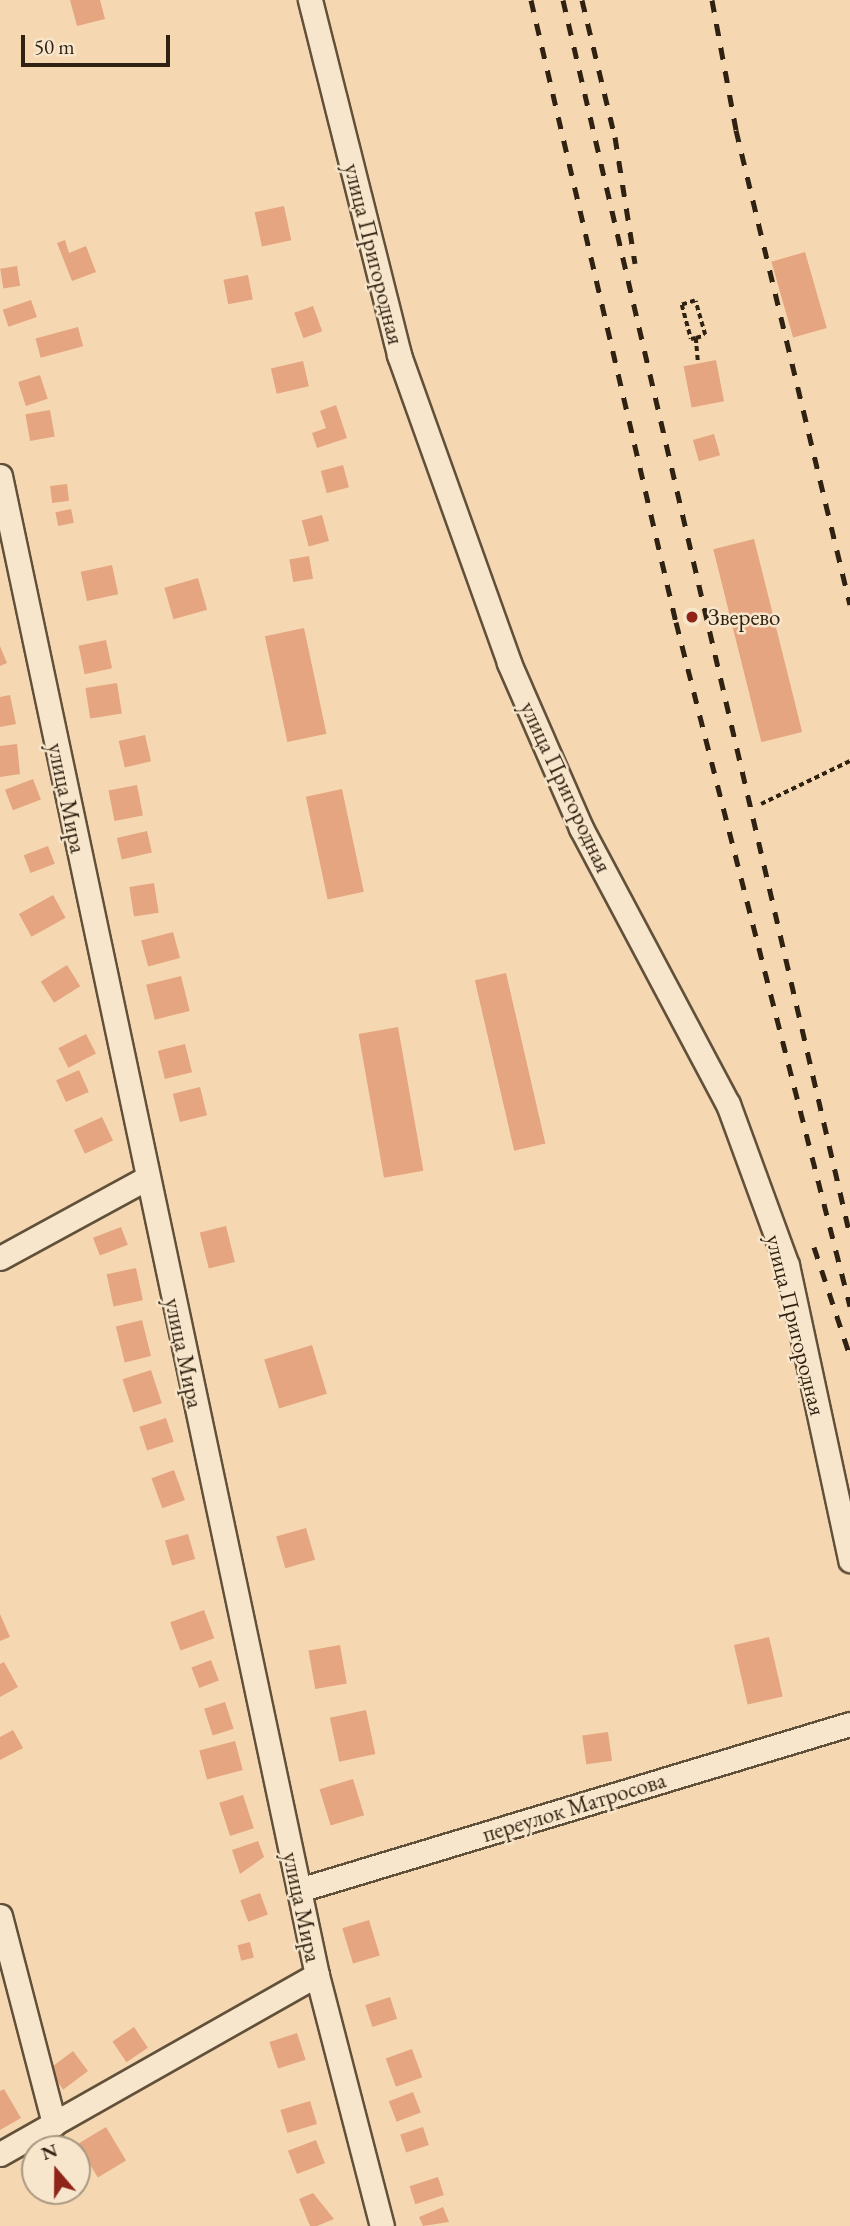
<!DOCTYPE html>
<meta charset="utf-8">
<style>
body{margin:0}
#map{position:relative;width:850px;height:2226px;overflow:hidden;background:#f5d8b1;font-family:"EB Garamond",serif}
div>[style]{position:absolute}
[style*='--x']{left:calc(var(--x)*1px);top:calc(var(--y)*1px);width:calc(var(--w)*1px);rotate:calc(var(--a)*1deg)}
.building>*{inset:0;background:#e5a580;transform-origin:0 0}
.path>*{height:3.5px;margin-top:-1.75px;transform-origin:0;background:repeating-linear-gradient(90deg,#302212 0 5px,transparent 0 8.5px)}
.roads{filter:drop-shadow(2px 0 #61503a) drop-shadow(-2px 0 #61503a) drop-shadow(0 2px #61503a) drop-shadow(0 -2px #61503a)}
.street>*{height:23px;margin:-11.5px;padding:0 11.5px;transform-origin:11.5px;border-radius:11.5px;background:#f8e6cc}
.rail>*{height:5px;margin-top:-2.5px;transform-origin:0;background:repeating-linear-gradient(90deg,#302212 0 12px,transparent 0 24px)}
.dots>*{width:19px;height:19px;translate:-50% -50%;box-sizing:border-box;border:4px solid #f8e6cc;border-radius:50%}
span{translate:-50% -50%;white-space:nowrap;text-align:center;line-height:1.15;-webkit-text-stroke:5px #f8e6cc;paint-order:stroke}
.street-label{font-size:23px;color:#302212}
.poi-label{font-size:23px;color:#302212}
.left{translate:0 -50%;text-align:left}
.north{position:absolute;left:21px;top:2135px;width:70px;height:70px;box-sizing:border-box;background:#f8e6cc;border:2px solid #a89882;border-radius:50%;rotate:340deg;font-size:19px;font-weight:700;line-height:28px;text-align:center;color:#302212}
.north::after{content:'';display:block;margin:auto;width:24px;height:32px;background:#8f2418;clip-path:polygon(50% 0,100% 100%,50% 72%,0 100%)}
.scale{position:absolute;left:21px;top:35px;width:149px;height:32px;box-sizing:border-box;border:4px solid #302212;border-top:0;padding-left:9px;font-size:21px;line-height:24px;white-space:nowrap;color:#302212;-webkit-text-stroke:5px #f8e6cc;paint-order:stroke}
</style>
<div id="map">
<div class="building">
<div style="clip-path:polygon(70px 0,100px 0,105px 19px,77px 26px)"></div>
<div style="left:284px;top:206px;width:35px;height:30px;rotate:78deg"></div>
<div style="clip-path:polygon(65px 240px,69px 253px,86px 246px,96px 272px,72px 281px,57px 243px)"></div>
<div style="left:805px;top:252px;width:79px;height:35px;rotate:74deg"></div>
<div style="left:17px;top:266px;width:20px;height:17px;rotate:81deg"></div>
<div style="left:248px;top:275px;width:25px;height:25px;rotate:79deg"></div>
<div style="left:31px;top:300px;width:18px;height:30px;rotate:71deg"></div>
<div style="left:313px;top:306px;width:27px;height:20px;rotate:70deg"></div>
<div style="left:78px;top:327px;width:20px;height:44px;rotate:75deg"></div>
<div style="left:716px;top:360px;width:42px;height:33px;rotate:79deg"></div>
<div style="left:303px;top:361px;width:26px;height:33px;rotate:77deg"></div>
<div style="left:40px;top:375px;width:25px;height:23px;rotate:72deg"></div>
<div style="clip-path:polygon(336px 405px,347px 438px,317px 448px,312px 433px,326px 428px,320px 411px)"></div>
<div style="left:50px;top:410px;width:27px;height:25px;rotate:80deg"></div>
<div style="left:714px;top:434px;width:22px;height:22px;rotate:74deg"></div>
<div style="left:343px;top:465px;width:23px;height:23px;rotate:75deg"></div>
<div style="left:67px;top:484px;width:17px;height:17px;rotate:83deg"></div>
<div style="left:71px;top:509px;width:14px;height:16px;rotate:78deg"></div>
<div style="left:322px;top:515px;width:27px;height:21px;rotate:75deg"></div>
<div style="left:754px;top:539px;width:199px;height:42px;rotate:76deg"></div>
<div style="left:309px;top:556px;width:23px;height:20px;rotate:80deg"></div>
<div style="left:112px;top:565px;width:30px;height:32px;rotate:78deg"></div>
<div style="left:198px;top:578px;width:33px;height:35px;rotate:74deg"></div>
<div style="left:304px;top:628px;width:108px;height:40px;rotate:78deg"></div>
<div style="left:106px;top:640px;width:29px;height:28px;rotate:78deg"></div>
<div style="clip-path:polygon(0 646px,7px 663px,0 666px)"></div>
<div style="left:117px;top:683px;width:31px;height:32px;rotate:81deg"></div>
<div style="clip-path:polygon(10px 695px,16px 724px,0 727px,0 697px)"></div>
<div style="left:145px;top:735px;width:27px;height:27px;rotate:77deg"></div>
<div style="clip-path:polygon(17px 744px,20px 774px,0 777px,0 746px)"></div>
<div style="left:33px;top:779px;width:22px;height:30px;rotate:69deg"></div>
<div style="left:137px;top:785px;width:31px;height:29px;rotate:79deg"></div>
<div style="left:342px;top:789px;width:105px;height:37px;rotate:78deg"></div>
<div style="left:147px;top:831px;width:22px;height:31px;rotate:77deg"></div>
<div style="left:48px;top:846px;width:19px;height:26px;rotate:69deg"></div>
<div style="left:154px;top:883px;width:30px;height:25px;rotate:81deg"></div>
<div style="left:53px;top:895px;width:26px;height:39px;rotate:61deg"></div>
<div style="left:173px;top:932px;width:27px;height:33px;rotate:75deg"></div>
<div style="left:67px;top:965px;width:25px;height:31px;rotate:58deg"></div>
<div style="left:506px;top:973px;width:175px;height:32px;rotate:77deg"></div>
<div style="left:181px;top:976px;width:36px;height:36px;rotate:76deg"></div>
<div style="left:398px;top:1027px;width:146px;height:40px;rotate:80deg"></div>
<div style="left:86px;top:1034px;width:22px;height:31px;rotate:63deg"></div>
<div style="left:185px;top:1044px;width:29px;height:28px;rotate:76deg"></div>
<div style="left:79px;top:1070px;width:24px;height:25px;rotate:66deg"></div>
<div style="left:200px;top:1087px;width:29px;height:28px;rotate:76deg"></div>
<div style="left:102px;top:1117px;width:26px;height:31px;rotate:65deg"></div>
<div style="left:226px;top:1226px;width:37px;height:27px;rotate:76deg"></div>
<div style="left:121px;top:1227px;width:19px;height:30px;rotate:69deg"></div>
<div style="left:136px;top:1268px;width:33px;height:30px;rotate:78deg"></div>
<div style="left:142px;top:1320px;width:37px;height:27px;rotate:76deg"></div>
<div style="left:312px;top:1345px;width:51px;height:50px;rotate:73deg"></div>
<div style="left:151px;top:1370px;width:35px;height:30px;rotate:72deg"></div>
<div style="left:166px;top:1418px;width:25px;height:28px;rotate:72deg"></div>
<div style="left:174px;top:1470px;width:32px;height:24px;rotate:70deg"></div>
<div style="left:306px;top:1528px;width:33px;height:31px;rotate:74deg"></div>
<div style="left:188px;top:1534px;width:26px;height:24px;rotate:74deg"></div>
<div style="left:204px;top:1610px;width:30px;height:36px;rotate:70deg"></div>
<div style="clip-path:polygon(0 1614px,10px 1637px,0 1641px)"></div>
<div style="left:769px;top:1637px;width:61px;height:36px;rotate:77deg"></div>
<div style="left:340px;top:1645px;width:39px;height:32px;rotate:80deg"></div>
<div style="left:211px;top:1660px;width:22px;height:21px;rotate:69deg"></div>
<div style="clip-path:polygon(4px 1662px,18px 1687px,0 1697px,0 1664px)"></div>
<div style="left:225px;top:1702px;width:28px;height:22px;rotate:72deg"></div>
<div style="left:366px;top:1710px;width:45px;height:37px;rotate:78deg"></div>
<div style="clip-path:polygon(13px 1730px,23px 1748px,0 1760px,0 1737px)"></div>
<div style="left:608px;top:1732px;width:29px;height:26px;rotate:82deg"></div>
<div style="left:235px;top:1741px;width:30px;height:37px;rotate:75deg"></div>
<div style="left:353px;top:1779px;width:38px;height:35px;rotate:73deg"></div>
<div style="left:243px;top:1795px;width:35px;height:25px;rotate:72deg"></div>
<div style="clip-path:polygon(258px 1841px,264px 1857px,240px 1874px,232px 1850px)"></div>
<div style="left:260px;top:1893px;width:23px;height:21px;rotate:70deg"></div>
<div style="left:369px;top:1920px;width:37px;height:28px;rotate:73deg"></div>
<div style="left:250px;top:1942px;width:16px;height:13px;rotate:76deg"></div>
<div style="left:390px;top:1997px;width:23px;height:26px;rotate:72deg"></div>
<div style="left:134px;top:2027px;width:25px;height:26px;rotate:56deg"></div>
<div style="left:297px;top:2033px;width:28px;height:29px;rotate:72deg"></div>
<div style="left:412px;top:2049px;width:30px;height:28px;rotate:70deg"></div>
<div style="left:73px;top:2051px;width:25px;height:31px;rotate:53deg"></div>
<div style="clip-path:polygon(4px 2089px,21px 2118px,0 2130px,0 2091px)"></div>
<div style="left:413px;top:2092px;width:22px;height:26px;rotate:69deg"></div>
<div style="left:310px;top:2101px;width:24px;height:31px;rotate:73deg"></div>
<div style="left:106px;top:2127px;width:39px;height:33px;rotate:59deg"></div>
<div style="left:423px;top:2127px;width:19px;height:24px;rotate:72deg"></div>
<div style="left:316px;top:2140px;width:25px;height:30px;rotate:69deg"></div>
<div style="clip-path:polygon(77px 2175px,83px 2186px,77px 2190px)"></div>
<div style="left:438px;top:2177px;width:19px;height:30px;rotate:72deg"></div>
<div style="clip-path:polygon(57px 2191px,76px 2191px,62px 2199px)"></div>
<div style="clip-path:polygon(313px 2193px,334px 2219px,317px 2226px,310px 2226px,299px 2199px)"></div>
<div style="clip-path:polygon(443px 2207px,449px 2222px,423px 2226px,419px 2217px)"></div>
</div>
<div class="path">
<div style="--x:696;--y:338;--w:9;--a:-18"></div>
<div style="--x:705;--y:335;--w:35;--a:-106"></div>
<div style="--x:695;--y:301;--w:14;--a:163"></div>
<div style="--x:682;--y:305;--w:35;--a:75"></div>
<div style="--x:691;--y:339;--w:5;--a:-11"></div>
<div style="--x:696;--y:338;--w:25;--a:85"></div>
<div style="--x:761;--y:804;--w:99;--a:-25.8"></div>
</div>
<div class="roads">
<div class="street">
<div style="--x:310;--y:0;--w:366;--a:75.9"></div>
<div style="--x:399;--y:355;--w:327;--a:70.3"></div>
<div style="--x:509;--y:663;--w:180;--a:66.4"></div>
<div style="--x:581;--y:828;--w:313;--a:62"></div>
<div style="--x:728;--y:1104;--w:171;--a:69.9"></div>
<div style="--x:787;--y:1265;--w:302;--a:77.9"></div>
<div style="--x:0;--y:476;--w:1532;--a:78.06"></div>
<div style="--x:317;--y:1975;--w:259;--a:75.5"></div>
<div style="--x:0;--y:1258;--w:167;--a:-28.6"></div>
<div style="--x:299;--y:1890;--w:575;--a:-16.77"></div>
<div style="--x:0;--y:1916;--w:215;--a:75.4"></div>
<div style="--x:0;--y:2154;--w:364;--a:-29.5"></div>
</div>
</div>
<div class="rail">
<div style="--x:531;--y:0;--w:639;--a:76.88"></div>
<div style="--x:676;--y:622;--w:706;--a:75.73"></div>
<div style="--x:563;--y:0;--w:1268;--a:76.92"></div>
<div style="--x:582;--y:0;--w:141;--a:76.5"></div>
<div style="--x:615;--y:137;--w:128;--a:81"></div>
<div style="--x:712;--y:0;--w:132;--a:79.5"></div>
<div style="--x:736;--y:130;--w:488;--a:76.5"></div>
<div style="--x:814;--y:1247;--w:115;--a:71.7"></div>
</div>
<div class="dots">
<div style="left:692px;top:617px;background:#8f2418"></div>
</div>
<div class="street-label">
<span style="left:374px;top:254px;rotate:76deg">улица Пригородная</span>
<span style="left:566px;top:787px;rotate:65deg">улица Пригородная</span>
<span style="left:67px;top:798px;rotate:78deg">улица Мира</span>
<span style="left:796px;top:1325px;rotate:76deg">улица Пригородная</span>
<span style="left:184px;top:1353px;rotate:78deg">улица Мира</span>
<span style="left:574px;top:1807px;rotate:-17deg">переулок Матросова</span>
<span style="left:302px;top:1907px;rotate:78deg">улица Мира</span>
</div>
<div class="poi-label">
<span class="left" style="left:708px;top:617px">Зверево</span>
</div>
<div class="north">N</div>
<div class="scale">50 m</div>
</div>
